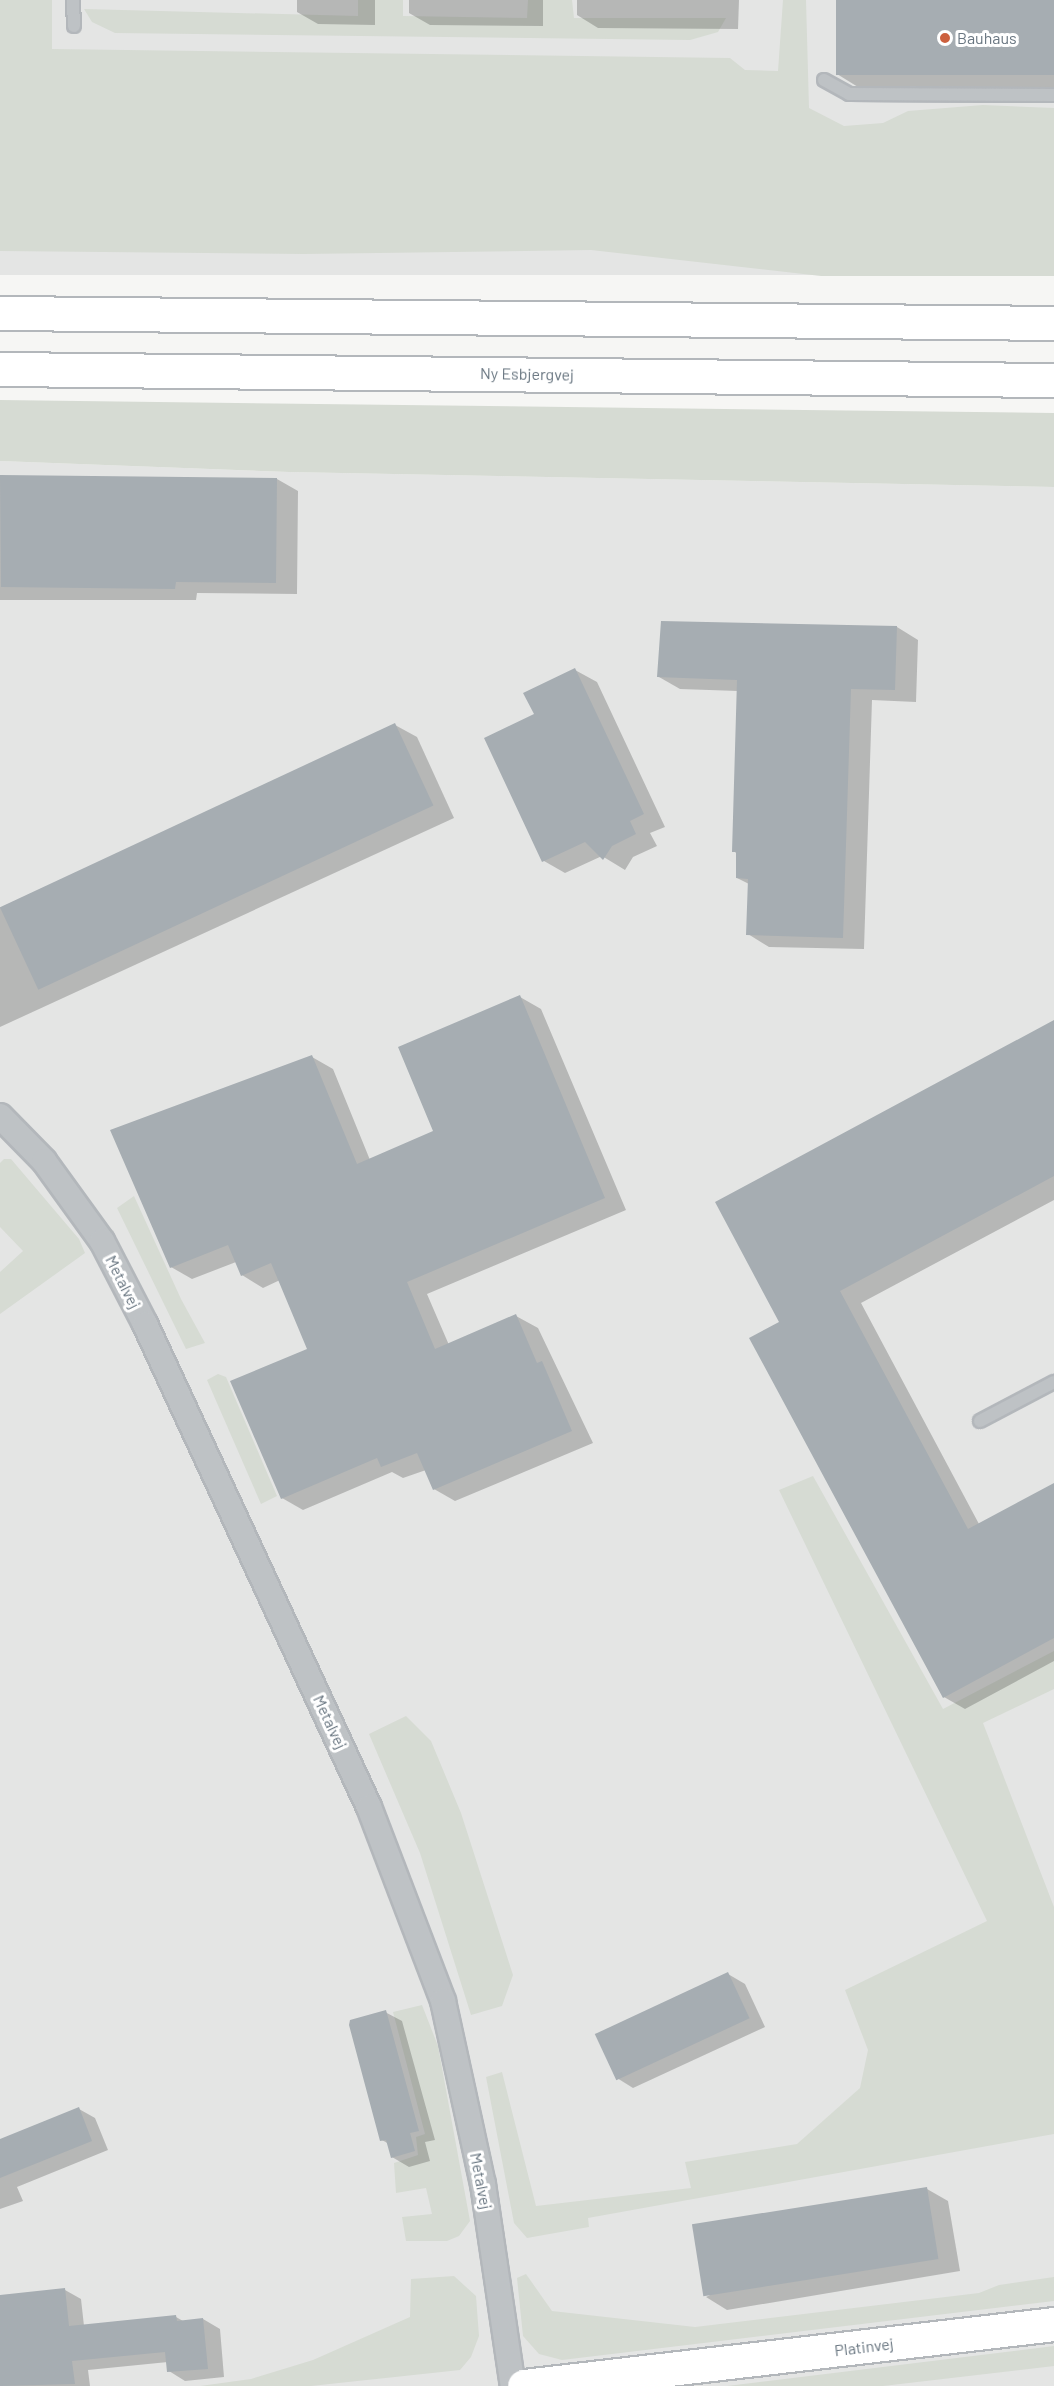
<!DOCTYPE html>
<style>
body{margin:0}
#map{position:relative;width:1054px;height:2386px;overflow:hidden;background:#f6f6f4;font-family:Barlow,sans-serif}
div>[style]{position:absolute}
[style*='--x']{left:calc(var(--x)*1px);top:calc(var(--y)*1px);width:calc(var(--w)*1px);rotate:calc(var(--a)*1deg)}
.built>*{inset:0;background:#e4e5e4;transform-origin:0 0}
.green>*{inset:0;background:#d6dbd3}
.shadow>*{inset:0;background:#0003}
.building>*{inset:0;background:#a6adb2;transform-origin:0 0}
.roads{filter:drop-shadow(2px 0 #b3b7bb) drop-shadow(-2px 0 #b3b7bb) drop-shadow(0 2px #b3b7bb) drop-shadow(0 -2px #b3b7bb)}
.lane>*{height:12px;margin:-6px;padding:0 6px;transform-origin:6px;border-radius:6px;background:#bec2c5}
.street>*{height:24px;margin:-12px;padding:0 12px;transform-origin:12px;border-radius:12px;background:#bec2c5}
.secondary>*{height:33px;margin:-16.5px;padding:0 16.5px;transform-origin:16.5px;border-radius:16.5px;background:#fff}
.dots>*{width:16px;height:16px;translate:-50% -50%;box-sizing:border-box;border:3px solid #fff;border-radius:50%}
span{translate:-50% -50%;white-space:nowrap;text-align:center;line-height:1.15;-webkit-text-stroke:6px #fff;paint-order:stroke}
.poi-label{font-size:16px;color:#697681}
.left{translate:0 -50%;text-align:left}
.street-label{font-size:16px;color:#697681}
</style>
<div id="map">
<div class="built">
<div style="left:0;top:0;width:1054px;height:275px"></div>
<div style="clip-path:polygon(0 461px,289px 472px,1054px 487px,1054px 2386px,0 2386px)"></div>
</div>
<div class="green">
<div style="clip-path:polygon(0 0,52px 0,52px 49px,730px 58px,745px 70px,778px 71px,783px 0,806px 0,809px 108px,844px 126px,883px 123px,908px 111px,983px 105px,1054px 108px,1054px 276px,821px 276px,591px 250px,303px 254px,0 251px)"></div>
<div style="clip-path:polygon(358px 0,403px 0,403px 16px,527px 18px,528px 0,572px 0,574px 18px,726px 18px,718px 32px,690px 40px,115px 33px,92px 22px,84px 9px,358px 16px)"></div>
<div style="clip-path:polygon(0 400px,1054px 413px,1054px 487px,289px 472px,0 461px)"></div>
<div style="clip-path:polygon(4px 1159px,11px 1159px,79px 1239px,85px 1253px,0 1314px,0 1272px,23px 1251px,0 1227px,0 1163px)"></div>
<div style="clip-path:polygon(134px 1196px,181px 1299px,205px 1343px,186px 1349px,117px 1208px)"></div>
<div style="clip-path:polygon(218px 1374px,226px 1377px,277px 1496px,261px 1504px,207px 1380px)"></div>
<div style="clip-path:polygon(813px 1476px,943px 1709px,1054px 1651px,1054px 1689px,983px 1723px,1054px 1907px,1054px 2134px,588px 2218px,589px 2227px,527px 2238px,514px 2223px,486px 2077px,502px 2072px,536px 2206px,691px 2188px,685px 2162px,797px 2144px,860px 2088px,868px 2050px,845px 1990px,987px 1921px,779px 1490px)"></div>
<div style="clip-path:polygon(406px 1716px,431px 1741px,461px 1813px,513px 1975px,502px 2006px,471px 2015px,420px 1853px,369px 1734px)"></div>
<div style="clip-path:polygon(422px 2005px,438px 2046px,470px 2221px,459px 2236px,447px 2241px,406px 2241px,402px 2217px,432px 2214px,426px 2188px,396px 2193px,394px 2163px,418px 2155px,416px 2137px,425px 2134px,393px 2012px)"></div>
<div style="clip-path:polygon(526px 2274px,552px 2311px,695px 2327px,979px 2293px,999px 2285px,1054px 2277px,1054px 2301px,562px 2360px,539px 2354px,523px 2336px,517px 2278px)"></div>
<div style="clip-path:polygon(454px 2276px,476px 2296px,479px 2336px,471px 2357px,460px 2370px,311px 2386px,200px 2386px,251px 2379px,313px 2360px,410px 2317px,411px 2279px)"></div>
<div style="clip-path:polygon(1054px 2346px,1054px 2366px,883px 2386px,727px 2386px)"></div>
</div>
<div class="shadow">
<div style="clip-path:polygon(297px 0,375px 0,375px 25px,318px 24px,297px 12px)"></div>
<div style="clip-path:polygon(409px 0,543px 0,543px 26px,430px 25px,409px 13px)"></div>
<div style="clip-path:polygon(577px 0,739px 0,738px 29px,598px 28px,577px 15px)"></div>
<div style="clip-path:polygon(838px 0,1054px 0,1054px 89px,858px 87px,837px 74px)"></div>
<div style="clip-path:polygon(0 476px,277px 479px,298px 491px,297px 594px,197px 593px,196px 600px,0 600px)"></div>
<div style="clip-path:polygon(897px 627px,918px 640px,916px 702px,872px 700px,864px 949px,769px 947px,748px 934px,749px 884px,737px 878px,738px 854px,733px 851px,738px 691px,680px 689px,659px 677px)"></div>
<div style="clip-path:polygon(575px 670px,597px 682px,665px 827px,650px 833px,657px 846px,633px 857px,625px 870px,602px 856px,565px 873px,544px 861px,536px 715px)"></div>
<div style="clip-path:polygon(395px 725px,417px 737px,454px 818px,0 1027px,0 908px)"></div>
<div style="clip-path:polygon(520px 997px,541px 1009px,626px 1210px,427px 1294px,449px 1345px,516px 1316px,538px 1328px,593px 1443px,455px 1501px,434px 1489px,426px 1470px,403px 1478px,392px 1472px,303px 1510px,282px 1498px,309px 1350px,280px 1280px,263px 1288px,242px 1275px,236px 1262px,192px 1279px,171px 1267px,112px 1131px,312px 1057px,333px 1069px,370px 1160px,435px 1132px)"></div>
<div style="clip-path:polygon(1054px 1021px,1054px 1200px,861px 1303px,979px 1524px,1054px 1484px,1054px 1661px,965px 1709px,944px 1697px,781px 1323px)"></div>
<div style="clip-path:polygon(728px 1974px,745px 1984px,765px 2027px,633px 2088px,617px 2078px)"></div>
<div style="clip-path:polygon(385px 2012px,402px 2021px,435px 2140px,425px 2142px,430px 2161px,409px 2167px,392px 2157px,389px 2144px,382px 2140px)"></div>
<div style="clip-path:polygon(79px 2109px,95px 2118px,108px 2150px,17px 2187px,23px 2201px,0 2209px,0 2141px)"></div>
<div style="clip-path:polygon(927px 2189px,948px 2201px,960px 2271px,727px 2310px,706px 2297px)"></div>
<div style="clip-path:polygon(65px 2290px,81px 2299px,84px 2326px,176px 2317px,183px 2321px,203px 2319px,220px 2329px,224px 2377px,185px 2381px,169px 2371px,168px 2362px,88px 2370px,90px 2386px,0 2386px,0 2296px)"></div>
</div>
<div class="building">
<div style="left:836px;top:0;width:218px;height:75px"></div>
<div style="clip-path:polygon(0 475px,277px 478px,276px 583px,176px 582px,175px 589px,1px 587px)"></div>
<div style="clip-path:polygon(661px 621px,897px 626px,895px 690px,851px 689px,843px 938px,746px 935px,748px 879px,736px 878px,736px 852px,732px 852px,737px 680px,657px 677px)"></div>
<div style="clip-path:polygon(575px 668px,644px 814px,630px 821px,636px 834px,612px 846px,603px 860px,585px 842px,542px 862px,484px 738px,534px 714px,523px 693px)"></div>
<div style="left:395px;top:723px;width:91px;height:436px;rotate:65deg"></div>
<div style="clip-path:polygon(520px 995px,605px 1198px,407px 1282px,435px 1349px,516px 1314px,537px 1363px,542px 1361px,572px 1431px,433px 1490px,417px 1453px,381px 1467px,377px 1458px,281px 1499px,230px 1381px,307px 1349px,271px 1263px,241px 1276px,228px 1245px,170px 1268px,110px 1130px,312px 1055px,357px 1164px,433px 1131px,398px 1047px)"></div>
<div style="clip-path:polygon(1054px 1020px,1054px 1176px,840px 1291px,968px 1529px,1054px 1483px,1054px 1638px,943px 1698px,749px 1338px,779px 1322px,715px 1202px)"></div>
<div style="left:728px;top:1972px;width:51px;height:147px;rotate:65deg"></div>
<div style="clip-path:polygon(386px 2010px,419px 2131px,410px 2133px,415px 2151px,391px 2158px,386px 2140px,380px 2141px,349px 2025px,350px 2020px)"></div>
<div style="clip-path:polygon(79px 2107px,92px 2141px,0 2178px,0 2139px)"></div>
<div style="left:927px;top:2187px;width:73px;height:238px;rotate:81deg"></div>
<div style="clip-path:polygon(65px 2288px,69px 2326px,176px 2315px,177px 2321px,203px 2318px,208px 2369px,167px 2372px,165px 2352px,72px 2361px,75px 2384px,0 2386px,0 2295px)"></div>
</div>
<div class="roads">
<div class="lane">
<div style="--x:73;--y:0;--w:26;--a:88"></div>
<div style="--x:824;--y:80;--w:29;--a:29"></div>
<div style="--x:849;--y:94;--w:205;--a:0.3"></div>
<div style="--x:980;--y:1421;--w:84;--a:-27.8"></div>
</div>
<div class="street">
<div style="--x:0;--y:1116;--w:63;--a:45.6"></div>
<div style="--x:44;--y:1161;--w:99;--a:54.1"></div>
<div style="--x:102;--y:1241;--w:93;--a:62.6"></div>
<div style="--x:145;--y:1324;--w:532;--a:65.12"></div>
<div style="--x:369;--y:1807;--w:208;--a:69.1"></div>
<div style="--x:443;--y:2001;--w:187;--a:77.7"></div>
<div style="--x:483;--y:2184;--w:204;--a:81.6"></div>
</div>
<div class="secondary">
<div style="--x:0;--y:313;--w:1054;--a:0.54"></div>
<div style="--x:0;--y:369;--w:1054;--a:0.6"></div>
<div style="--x:524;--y:2386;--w:534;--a:-6.67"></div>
</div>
</div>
<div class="dots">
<div style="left:945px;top:38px;background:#cc603e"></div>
</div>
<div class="poi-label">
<span class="left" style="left:957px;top:38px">Bauhaus</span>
</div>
<div class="street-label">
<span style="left:527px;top:374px;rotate:1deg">Ny Esbjergvej</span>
<span style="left:123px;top:1282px;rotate:63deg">Metalvej</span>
<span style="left:330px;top:1722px;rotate:65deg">Metalvej</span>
<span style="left:481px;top:2181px;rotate:79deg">Metalvej</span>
<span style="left:864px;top:2347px;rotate:-7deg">Platinvej</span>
</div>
</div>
